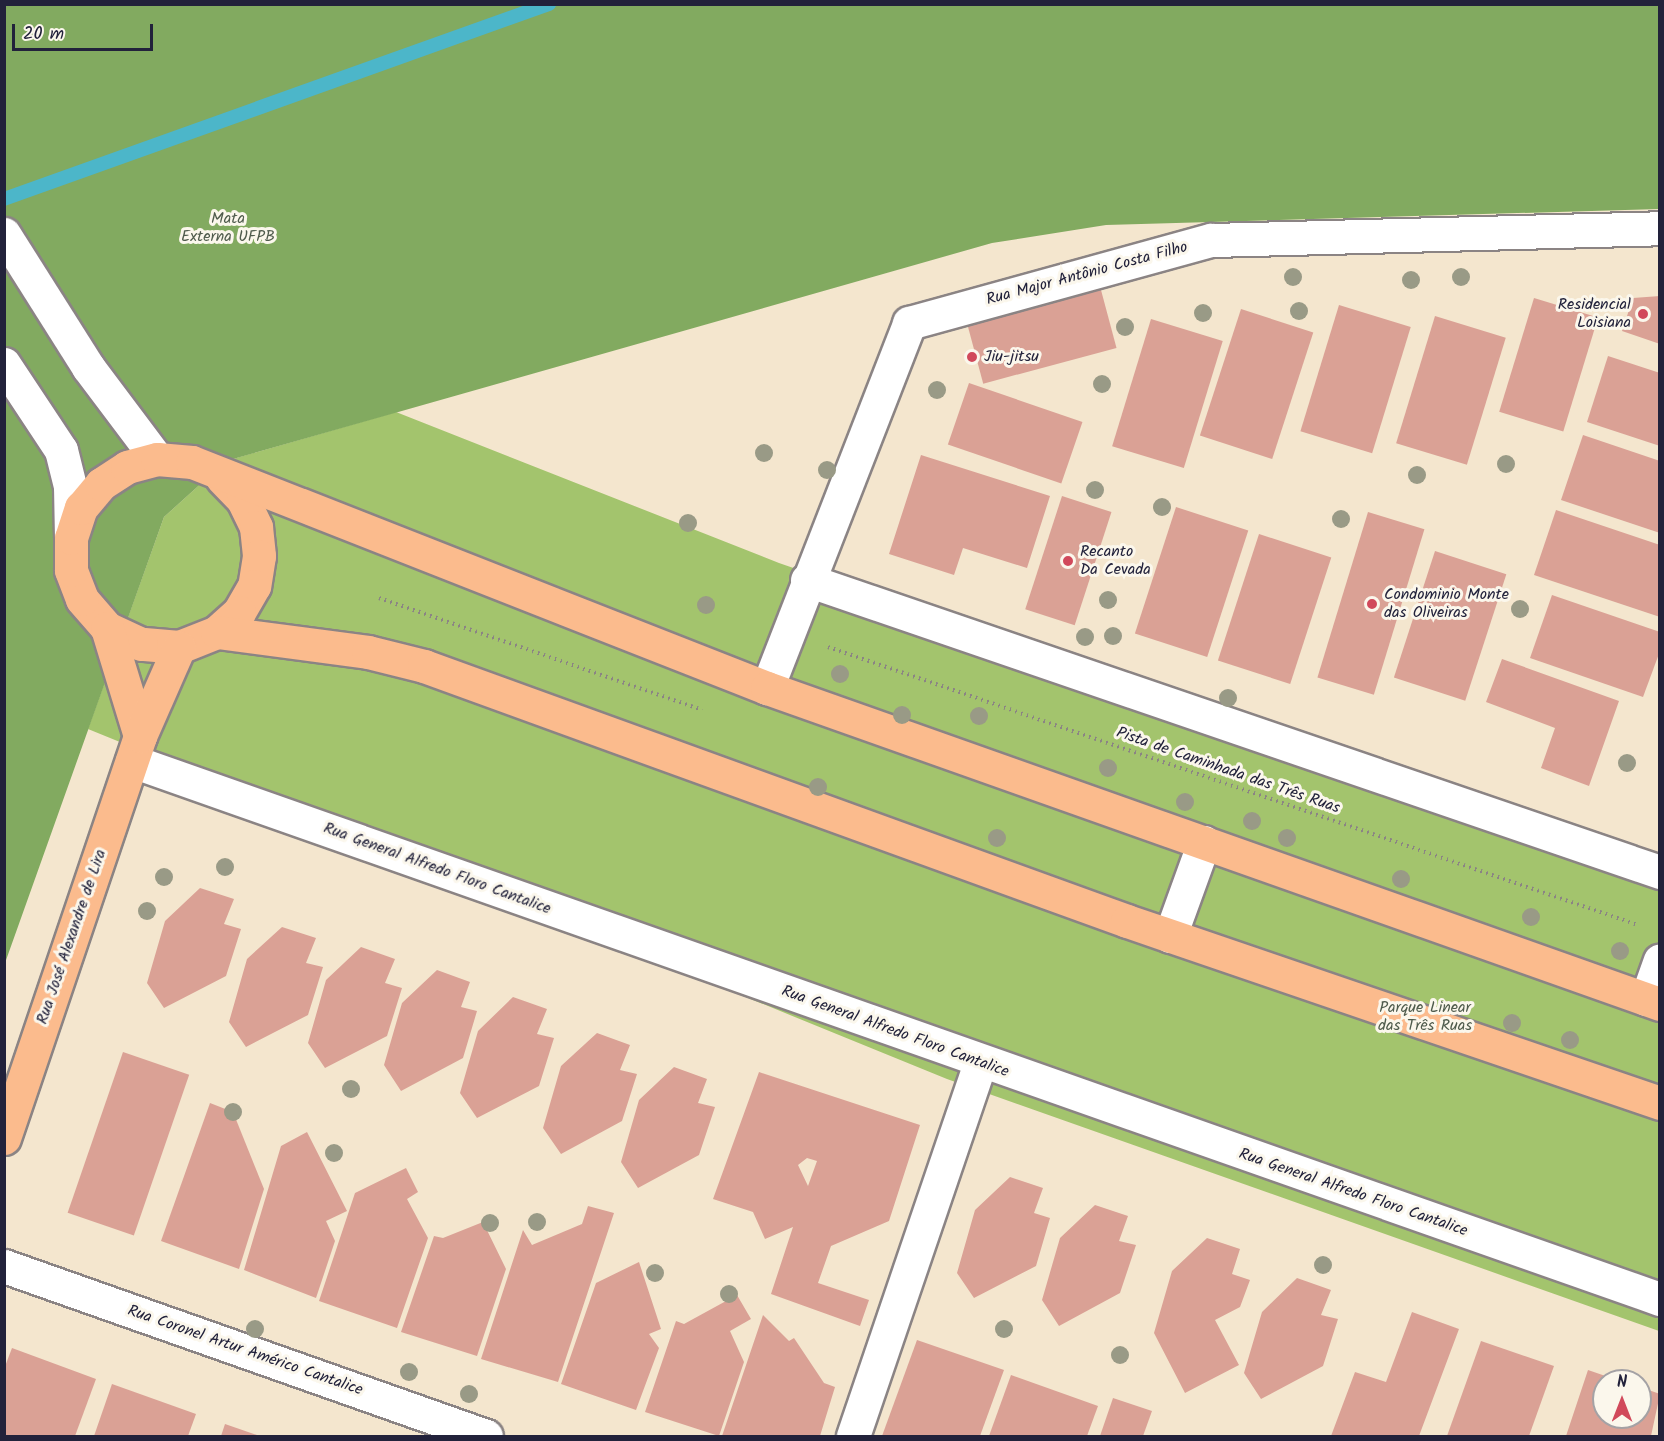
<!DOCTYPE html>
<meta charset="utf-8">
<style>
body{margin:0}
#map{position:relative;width:1664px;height:1441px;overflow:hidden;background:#f4e6ce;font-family:Kalam,sans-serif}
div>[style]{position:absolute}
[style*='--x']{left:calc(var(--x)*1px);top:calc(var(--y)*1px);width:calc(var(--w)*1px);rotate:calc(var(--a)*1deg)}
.green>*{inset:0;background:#a3c46d}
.forest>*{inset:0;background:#82aa60}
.stream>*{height:14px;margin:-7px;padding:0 7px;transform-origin:7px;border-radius:7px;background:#4cb6c9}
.building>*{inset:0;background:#daa195;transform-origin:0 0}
.path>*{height:4px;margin-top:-2px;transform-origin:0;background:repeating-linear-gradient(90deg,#8b8484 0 1.5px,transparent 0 6px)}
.roads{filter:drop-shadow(2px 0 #8b8484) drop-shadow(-2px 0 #8b8484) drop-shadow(0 2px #8b8484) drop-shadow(0 -2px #8b8484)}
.minor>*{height:33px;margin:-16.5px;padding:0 16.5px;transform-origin:16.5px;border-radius:16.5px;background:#fff}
.major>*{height:33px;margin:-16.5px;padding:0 16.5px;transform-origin:16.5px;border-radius:16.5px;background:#fbbb8d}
.trees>*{width:18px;height:18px;margin:-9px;border-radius:50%;background:#999a86}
.dots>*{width:16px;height:16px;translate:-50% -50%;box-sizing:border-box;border:3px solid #fbf7ec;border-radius:50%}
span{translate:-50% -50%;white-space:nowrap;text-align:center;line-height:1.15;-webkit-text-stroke:6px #fbf7ec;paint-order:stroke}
.park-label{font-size:16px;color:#4f5b4c}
.street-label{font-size:16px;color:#22223b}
.poi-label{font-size:16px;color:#22223b}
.right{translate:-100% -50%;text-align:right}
.left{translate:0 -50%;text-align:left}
.frame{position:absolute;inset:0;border:6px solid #22223b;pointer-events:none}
.north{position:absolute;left:1592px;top:1369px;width:60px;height:60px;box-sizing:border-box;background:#fbf7ec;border:2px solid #a4a2a5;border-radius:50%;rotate:0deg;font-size:16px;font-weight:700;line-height:24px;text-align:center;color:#22223b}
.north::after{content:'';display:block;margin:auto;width:21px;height:27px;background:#d1495b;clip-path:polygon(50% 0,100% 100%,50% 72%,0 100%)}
.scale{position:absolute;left:12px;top:24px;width:141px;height:27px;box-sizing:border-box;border:3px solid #22223b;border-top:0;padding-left:8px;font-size:18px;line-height:21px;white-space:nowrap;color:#22223b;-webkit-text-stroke:4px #fbf7ec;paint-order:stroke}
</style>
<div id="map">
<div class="green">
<div style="clip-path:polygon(396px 412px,779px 563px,1659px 869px,1659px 1331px,947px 1079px,88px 729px,164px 517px,226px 461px)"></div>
</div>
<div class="forest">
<div style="clip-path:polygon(5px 5px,1659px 5px,1659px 209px,1106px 225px,992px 243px,226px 461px,164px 517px,5px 963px)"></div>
</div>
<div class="stream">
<div style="--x:4;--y:199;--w:579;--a:-19.69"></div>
</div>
<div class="building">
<div style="left:1101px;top:290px;width:60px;height:138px;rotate:75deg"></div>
<div style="clip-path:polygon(1660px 296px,1660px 344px,1622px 331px,1633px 298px)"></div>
<div style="left:1534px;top:298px;width:67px;height:119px;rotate:17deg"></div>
<div style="left:1339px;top:305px;width:75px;height:132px;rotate:17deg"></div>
<div style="left:1241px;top:309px;width:76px;height:133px;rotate:18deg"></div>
<div style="left:1435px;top:316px;width:74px;height:133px;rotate:17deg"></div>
<div style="left:1151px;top:319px;width:75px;height:133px;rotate:17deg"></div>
<div style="clip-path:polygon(1608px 356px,1660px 373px,1660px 446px,1587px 422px)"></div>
<div style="left:969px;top:383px;width:120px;height:65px;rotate:19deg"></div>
<div style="clip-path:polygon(1583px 435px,1660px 461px,1660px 533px,1561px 500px)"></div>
<div style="clip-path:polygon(921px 455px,1050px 496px,1027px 568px,963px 548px,954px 575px,889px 554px)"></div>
<div style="left:1062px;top:496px;width:52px;height:119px;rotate:18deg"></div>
<div style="left:1176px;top:507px;width:76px;height:133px;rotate:18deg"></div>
<div style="clip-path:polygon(1556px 510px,1660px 545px,1660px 617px,1534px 575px)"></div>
<div style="left:1368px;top:512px;width:59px;height:173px;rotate:17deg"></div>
<div style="left:1259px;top:534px;width:76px;height:133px;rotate:18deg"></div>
<div style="left:1435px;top:551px;width:75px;height:133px;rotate:18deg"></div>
<div style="clip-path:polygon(1552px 595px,1660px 632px,1660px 651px,1643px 697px,1530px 658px)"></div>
<div style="clip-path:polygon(1502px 659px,1619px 701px,1589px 786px,1541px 768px,1555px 728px,1486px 702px)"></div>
<div style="clip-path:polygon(200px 888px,234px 899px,224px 924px,241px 929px,226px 976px,164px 1008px,147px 983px,165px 921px)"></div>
<div style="clip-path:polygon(282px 927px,316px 938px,306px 963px,323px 967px,308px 1015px,246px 1047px,229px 1022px,247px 959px)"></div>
<div style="clip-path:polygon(361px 947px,395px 959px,385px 983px,402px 988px,387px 1036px,325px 1068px,308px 1043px,326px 980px)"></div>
<div style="clip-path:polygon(437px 970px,470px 982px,461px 1007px,477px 1011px,463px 1058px,401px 1091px,384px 1065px,402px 1003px)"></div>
<div style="clip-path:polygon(513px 997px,547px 1009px,537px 1034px,554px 1038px,539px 1086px,477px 1118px,460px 1093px,478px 1031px)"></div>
<div style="clip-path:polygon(597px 1033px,630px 1045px,620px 1070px,637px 1074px,622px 1121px,561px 1154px,543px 1128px,561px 1066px)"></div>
<div style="left:123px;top:1052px;width:70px;height:170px;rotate:19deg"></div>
<div style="clip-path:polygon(674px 1067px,707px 1079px,698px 1103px,715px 1107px,699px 1155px,638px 1188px,621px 1162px,639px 1100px)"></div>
<div style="clip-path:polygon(evenodd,759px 1072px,920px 1125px,889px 1221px,831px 1246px,818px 1283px,869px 1300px,860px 1326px,771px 1294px,793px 1227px,765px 1239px,753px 1212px,713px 1199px,759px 1072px,807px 1158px,817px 1161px,808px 1186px,798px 1165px,807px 1158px)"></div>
<div style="clip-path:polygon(210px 1103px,233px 1112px,264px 1189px,239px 1269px,161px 1241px)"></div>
<div style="clip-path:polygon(307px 1132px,347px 1211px,326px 1221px,335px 1241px,316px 1298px,244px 1270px,281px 1146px)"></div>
<div style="clip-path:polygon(406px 1168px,418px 1192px,407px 1199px,428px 1238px,397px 1328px,319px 1301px,355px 1193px)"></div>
<div style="clip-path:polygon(1010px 1177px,1043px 1188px,1034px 1213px,1050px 1218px,1036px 1266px,974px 1298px,957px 1273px,975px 1210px)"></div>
<div style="clip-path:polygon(1095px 1205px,1128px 1216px,1119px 1241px,1136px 1245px,1120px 1293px,1059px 1326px,1042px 1300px,1060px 1238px)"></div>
<div style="clip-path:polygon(588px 1206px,614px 1213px,558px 1382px,481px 1359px,523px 1230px,532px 1245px,582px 1224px)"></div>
<div style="clip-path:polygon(483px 1222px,506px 1269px,477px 1356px,401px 1332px,434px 1236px,443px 1238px)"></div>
<div style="clip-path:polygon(1207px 1238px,1240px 1249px,1232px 1274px,1250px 1280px,1240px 1307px,1215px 1320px,1239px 1365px,1185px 1393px,1154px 1333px,1172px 1271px)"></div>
<div style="clip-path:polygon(639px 1262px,661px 1329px,649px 1334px,659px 1348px,636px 1410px,561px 1384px,596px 1283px)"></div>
<div style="clip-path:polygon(1297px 1278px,1331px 1290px,1321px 1315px,1338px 1319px,1323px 1366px,1261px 1399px,1244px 1373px,1262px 1312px)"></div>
<div style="clip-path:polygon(737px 1295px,751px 1319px,730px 1331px,744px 1362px,719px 1436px,645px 1412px,676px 1321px,684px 1324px)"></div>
<div style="clip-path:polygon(1412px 1312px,1459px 1329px,1419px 1436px,1331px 1436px,1355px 1372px,1386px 1382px)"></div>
<div style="clip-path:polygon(763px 1315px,789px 1341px,794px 1338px,824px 1383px,835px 1387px,820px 1436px,722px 1436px)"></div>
<div style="clip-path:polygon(917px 1340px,1004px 1370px,980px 1436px,882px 1436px)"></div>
<div style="clip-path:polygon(1481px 1341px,1554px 1366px,1529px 1436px,1447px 1436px)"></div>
<div style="clip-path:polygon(12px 1348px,96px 1379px,75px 1436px,4px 1436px,4px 1369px)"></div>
<div style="clip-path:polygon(1588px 1370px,1620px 1381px,1604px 1381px,1604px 1417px,1640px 1417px,1640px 1387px,1660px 1394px,1651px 1436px,1566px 1436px)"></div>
<div style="clip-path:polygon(1011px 1375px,1098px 1406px,1087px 1436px,989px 1436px)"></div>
<div style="clip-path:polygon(112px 1384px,196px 1414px,188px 1436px,94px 1436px)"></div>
<div style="clip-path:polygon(1113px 1398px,1152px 1411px,1143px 1436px,1100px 1436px)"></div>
<div style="clip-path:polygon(225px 1424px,260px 1436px,221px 1436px)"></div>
</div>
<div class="path">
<div style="--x:379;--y:598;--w:342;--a:19.1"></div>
<div style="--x:828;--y:647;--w:856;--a:18.94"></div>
</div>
<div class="roads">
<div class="minor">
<div style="--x:4;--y:234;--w:157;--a:57.7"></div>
<div style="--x:88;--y:367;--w:115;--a:53.1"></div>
<div style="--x:4;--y:364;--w:103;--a:56.5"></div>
<div style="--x:61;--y:450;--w:37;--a:76"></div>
<div style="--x:70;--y:486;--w:52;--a:88.9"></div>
<div style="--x:807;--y:580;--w:902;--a:18.9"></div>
<div style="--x:767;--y:688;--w:392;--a:-68.7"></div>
<div style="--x:909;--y:323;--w:313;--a:-15.4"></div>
<div style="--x:1211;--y:240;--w:449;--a:-1.5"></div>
<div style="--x:132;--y:761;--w:1620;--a:19.4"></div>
<div style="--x:1170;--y:936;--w:100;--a:-70.1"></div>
<div style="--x:1646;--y:999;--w:41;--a:-70.3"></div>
<div style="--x:4;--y:1266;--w:511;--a:19.43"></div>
<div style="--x:853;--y:1436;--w:393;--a:-71.2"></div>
</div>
<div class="major">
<div style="--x:222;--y:478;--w:30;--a:46"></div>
<div style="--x:243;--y:500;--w:30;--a:64"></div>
<div style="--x:256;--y:527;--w:29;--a:84"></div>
<div style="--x:259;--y:556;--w:30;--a:99"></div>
<div style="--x:254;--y:586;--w:30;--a:120"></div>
<div style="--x:239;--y:612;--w:30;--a:138"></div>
<div style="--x:217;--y:632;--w:41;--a:158.5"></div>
<div style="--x:179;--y:647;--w:38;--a:-175"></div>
<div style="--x:141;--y:644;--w:38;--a:-155"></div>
<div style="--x:107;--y:628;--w:38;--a:-131"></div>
<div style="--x:82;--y:599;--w:31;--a:-111"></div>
<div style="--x:71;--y:570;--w:32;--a:-90"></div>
<div style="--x:71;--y:538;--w:32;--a:-72"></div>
<div style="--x:81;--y:508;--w:31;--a:-50"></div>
<div style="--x:101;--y:484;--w:31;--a:-33"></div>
<div style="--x:127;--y:467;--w:31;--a:-15"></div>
<div style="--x:157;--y:459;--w:35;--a:5"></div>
<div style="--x:192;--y:462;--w:618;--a:21.46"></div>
<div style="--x:767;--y:688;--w:947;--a:19.49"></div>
<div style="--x:107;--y:628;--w:113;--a:73"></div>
<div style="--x:217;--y:632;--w:152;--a:7.5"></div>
<div style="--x:368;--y:652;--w:58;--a:14"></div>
<div style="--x:424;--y:666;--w:748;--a:19.94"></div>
<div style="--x:1127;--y:921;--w:563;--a:18.85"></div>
<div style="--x:4;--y:1138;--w:424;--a:-71.3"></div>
<div style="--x:140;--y:736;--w:97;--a:-66.3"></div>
</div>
</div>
<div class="trees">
<div style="left:1293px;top:277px"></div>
<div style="left:1461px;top:277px"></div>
<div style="left:1411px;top:280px"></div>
<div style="left:1299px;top:311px"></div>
<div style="left:1203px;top:313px"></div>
<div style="left:1125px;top:327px"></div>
<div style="left:1102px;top:384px"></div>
<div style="left:937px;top:390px"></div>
<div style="left:764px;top:453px"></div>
<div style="left:1506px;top:464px"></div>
<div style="left:827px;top:470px"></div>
<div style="left:1417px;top:475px"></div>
<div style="left:1095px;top:490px"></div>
<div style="left:1162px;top:507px"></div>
<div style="left:1341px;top:519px"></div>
<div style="left:688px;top:523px"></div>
<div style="left:1108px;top:600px"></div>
<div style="left:706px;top:605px"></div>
<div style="left:1520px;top:609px"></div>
<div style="left:1113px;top:636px"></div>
<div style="left:1085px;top:637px"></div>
<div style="left:840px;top:674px"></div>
<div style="left:1228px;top:698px"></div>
<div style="left:902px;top:715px"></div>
<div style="left:979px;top:716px"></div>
<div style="left:1627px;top:763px"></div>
<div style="left:1108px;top:768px"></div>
<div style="left:818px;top:787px"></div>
<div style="left:1185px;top:802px"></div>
<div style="left:1252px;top:821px"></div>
<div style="left:997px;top:838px"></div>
<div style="left:1287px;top:838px"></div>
<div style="left:225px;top:867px"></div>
<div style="left:164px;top:877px"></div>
<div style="left:1401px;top:879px"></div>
<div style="left:147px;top:911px"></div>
<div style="left:1531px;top:917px"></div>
<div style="left:1620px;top:951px"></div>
<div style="left:1512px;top:1023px"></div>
<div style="left:1570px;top:1040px"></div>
<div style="left:351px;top:1089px"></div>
<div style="left:233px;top:1112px"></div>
<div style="left:334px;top:1153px"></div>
<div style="left:537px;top:1222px"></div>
<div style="left:490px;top:1223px"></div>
<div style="left:1323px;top:1265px"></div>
<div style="left:655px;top:1273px"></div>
<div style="left:729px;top:1294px"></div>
<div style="left:255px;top:1329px"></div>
<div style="left:1004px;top:1329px"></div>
<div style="left:1120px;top:1355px"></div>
<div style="left:409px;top:1372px"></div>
<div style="left:469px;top:1394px"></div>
</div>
<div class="dots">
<div style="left:1643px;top:314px;background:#d1495b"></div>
<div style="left:972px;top:357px;background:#d1495b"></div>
<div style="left:1068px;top:561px;background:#d1495b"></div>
<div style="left:1372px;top:604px;background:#d1495b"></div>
</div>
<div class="park-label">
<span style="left:228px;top:228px">Mata<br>Externa UFPB</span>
<span style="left:1425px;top:1017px">Parque Linear<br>das Três Ruas</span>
</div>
<div class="street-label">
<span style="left:1087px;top:274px;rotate:-15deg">Rua Major Antônio Costa Filho</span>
<span style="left:1228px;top:771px;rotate:19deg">Pista de Caminhada das Três Ruas</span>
<span style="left:437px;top:869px;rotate:20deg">Rua General Alfredo Floro Cantalice</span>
<span style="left:72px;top:937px;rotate:-71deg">Rua José Alexandre de Lira</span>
<span style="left:895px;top:1032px;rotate:20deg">Rua General Alfredo Floro Cantalice</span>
<span style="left:1353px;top:1193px;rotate:19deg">Rua General Alfredo Floro Cantalice</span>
<span style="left:245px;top:1351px;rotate:19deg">Rua Coronel Artur Américo Cantalice</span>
</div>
<div class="poi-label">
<span class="right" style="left:1631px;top:314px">Residencial<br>Loisiana</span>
<span class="left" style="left:984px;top:357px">Jiu-jitsu</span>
<span class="left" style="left:1080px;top:561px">Recanto<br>Da Cevada</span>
<span class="left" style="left:1384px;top:604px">Condominio Monte<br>das Oliveiras</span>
</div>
<div class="frame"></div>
<div class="north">N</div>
<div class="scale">20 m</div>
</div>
